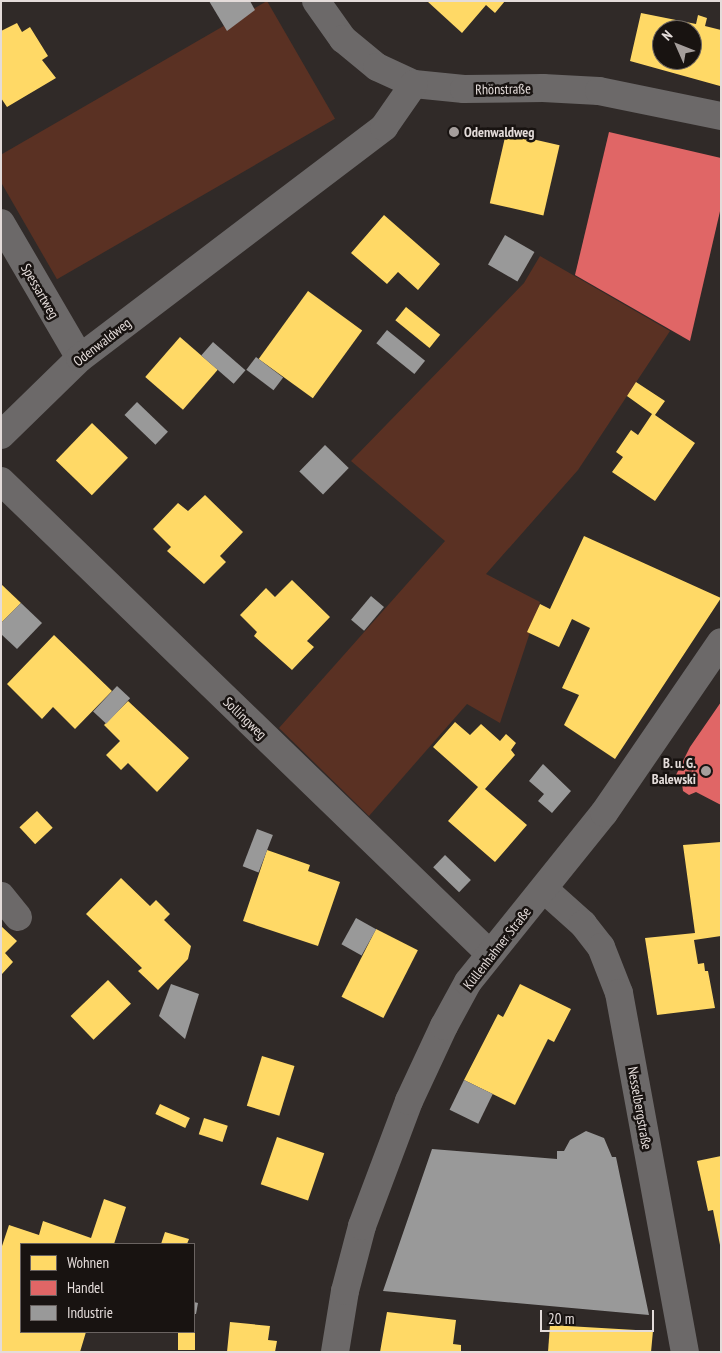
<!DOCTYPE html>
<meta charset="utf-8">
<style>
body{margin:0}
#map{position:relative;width:722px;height:1353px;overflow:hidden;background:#302a28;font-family:"PT Sans Narrow",sans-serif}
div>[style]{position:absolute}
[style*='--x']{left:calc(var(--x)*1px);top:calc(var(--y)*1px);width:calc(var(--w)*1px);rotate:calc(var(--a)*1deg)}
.green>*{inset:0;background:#5a3123;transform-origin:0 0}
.homes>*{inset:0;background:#ffd966;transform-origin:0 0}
.shops>*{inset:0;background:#e06666}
.industry>*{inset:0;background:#999;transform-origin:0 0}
.minor>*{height:28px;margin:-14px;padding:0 14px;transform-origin:14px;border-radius:14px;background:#6c6969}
.dots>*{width:14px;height:14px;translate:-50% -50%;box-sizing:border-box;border:2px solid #181311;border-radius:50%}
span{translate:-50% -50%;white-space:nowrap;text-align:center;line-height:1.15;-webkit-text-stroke:5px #181311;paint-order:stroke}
.street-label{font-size:14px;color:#e4dcda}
.poi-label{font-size:14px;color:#e4dcda;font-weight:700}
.left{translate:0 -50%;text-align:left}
.right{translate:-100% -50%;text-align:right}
.frame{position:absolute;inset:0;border:2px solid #e4dcda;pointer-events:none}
.legend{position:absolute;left:20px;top:1243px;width:175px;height:90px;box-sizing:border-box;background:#181311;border:1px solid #6a6361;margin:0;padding:6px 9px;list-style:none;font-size:15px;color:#e4dcda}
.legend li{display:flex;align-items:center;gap:10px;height:25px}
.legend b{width:25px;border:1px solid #6a6361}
.north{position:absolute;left:652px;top:20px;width:50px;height:50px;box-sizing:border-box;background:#181311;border:1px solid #6a6361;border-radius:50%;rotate:314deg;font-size:14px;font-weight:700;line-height:20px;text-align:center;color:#e4dcda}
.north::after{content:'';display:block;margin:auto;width:18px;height:22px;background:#a59e9c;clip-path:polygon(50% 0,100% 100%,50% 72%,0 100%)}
.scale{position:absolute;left:540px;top:1310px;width:114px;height:22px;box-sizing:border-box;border:2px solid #e4dcda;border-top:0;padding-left:6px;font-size:15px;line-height:18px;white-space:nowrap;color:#e4dcda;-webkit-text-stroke:4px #181311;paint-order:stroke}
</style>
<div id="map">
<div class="green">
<div style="left:267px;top:1px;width:136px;height:321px;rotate:60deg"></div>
<div style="clip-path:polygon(540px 256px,670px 331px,578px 470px,486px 574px,540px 602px,500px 723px,467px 704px,369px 816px,279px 728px,445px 541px,351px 461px,524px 283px)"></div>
</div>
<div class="homes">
<div style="clip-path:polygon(427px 1px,505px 1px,495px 13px,486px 5px,462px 33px)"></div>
<div style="clip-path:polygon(evenodd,641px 13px,696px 24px,698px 15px,707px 18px,705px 26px,721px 30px,720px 86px,630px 61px,641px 13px,662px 30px,692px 30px,692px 60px,662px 60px,662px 30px)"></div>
<div style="clip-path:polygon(17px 23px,22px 32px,30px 27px,48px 56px,42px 60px,56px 78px,7px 107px,1px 98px,1px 31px)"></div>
<div style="left:506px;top:133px;width:55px;height:72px;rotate:13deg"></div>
<div style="clip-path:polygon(384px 215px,440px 264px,418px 290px,398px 272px,387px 284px,351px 253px)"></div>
<div style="left:308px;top:291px;width:67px;height:84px;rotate:36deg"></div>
<div style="left:406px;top:307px;width:44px;height:17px;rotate:39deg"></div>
<div style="left:180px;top:337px;width:50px;height:53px;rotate:41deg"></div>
<div style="clip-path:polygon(636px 382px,665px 401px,655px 415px,695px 443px,655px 501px,612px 472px,623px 457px,616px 452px,631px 430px,638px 435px,652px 414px,627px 396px)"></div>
<div style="left:92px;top:423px;width:50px;height:52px;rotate:44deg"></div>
<div style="clip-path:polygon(205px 495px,243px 532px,220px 556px,226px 562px,204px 584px,167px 551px,171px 547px,153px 529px,178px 503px,188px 511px)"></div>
<div style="clip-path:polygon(584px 536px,721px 598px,615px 759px,564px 725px,579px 695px,562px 688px,590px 628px,572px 619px,559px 647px,527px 632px,540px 604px,550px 609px)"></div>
<div style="clip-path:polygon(292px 580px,330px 617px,307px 641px,314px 647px,292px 670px,254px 636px,257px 632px,240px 615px,266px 588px,275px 597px)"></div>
<div style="clip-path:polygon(1px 584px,21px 603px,1px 623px)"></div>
<div style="clip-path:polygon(54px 635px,112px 691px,75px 729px,53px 707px,42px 719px,7px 684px)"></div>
<div style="clip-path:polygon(128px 701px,189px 758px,157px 792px,128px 763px,121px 770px,106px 755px,120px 741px,104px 725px)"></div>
<div style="clip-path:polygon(455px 722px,470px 735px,481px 724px,500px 741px,506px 734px,516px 743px,511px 750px,515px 755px,485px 789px,527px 825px,495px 862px,448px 821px,478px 787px,433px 747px)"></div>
<div style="left:37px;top:811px;width:23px;height:24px;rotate:47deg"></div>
<div style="clip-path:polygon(721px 842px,721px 936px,694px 940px,698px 964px,704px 963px,705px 971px,708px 971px,715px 1008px,657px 1015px,645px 938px,695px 933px,683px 845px)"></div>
<div style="clip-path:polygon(267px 850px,310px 865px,308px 871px,340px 882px,318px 946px,243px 921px)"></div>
<div style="clip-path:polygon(121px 878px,150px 906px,156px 900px,170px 914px,164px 920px,191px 946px,188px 959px,158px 990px,138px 971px,142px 968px,86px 914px)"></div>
<div style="clip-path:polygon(1px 926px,17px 941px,5px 953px,13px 962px,2px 974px)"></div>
<div style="left:376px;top:929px;width:47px;height:76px;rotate:27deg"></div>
<div style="left:108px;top:980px;width:33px;height:52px;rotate:46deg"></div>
<div style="clip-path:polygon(520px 984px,571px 1009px,554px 1042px,548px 1039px,515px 1105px,464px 1080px,498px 1014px,503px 1017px)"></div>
<div style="left:262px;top:1056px;width:34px;height:52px;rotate:17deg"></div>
<div style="left:160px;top:1104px;width:33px;height:11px;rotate:25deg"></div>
<div style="left:204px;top:1118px;width:25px;height:17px;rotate:18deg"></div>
<div style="left:277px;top:1137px;width:50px;height:50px;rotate:19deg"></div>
<div style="clip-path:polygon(721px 1156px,721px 1245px,720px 1245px,713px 1210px,708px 1211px,697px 1161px)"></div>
<div style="clip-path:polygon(104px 1199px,126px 1207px,114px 1244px,21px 1244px,21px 1332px,86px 1332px,80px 1352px,1px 1352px,1px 1249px,9px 1225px,39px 1235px,43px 1221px,91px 1238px)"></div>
<div style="clip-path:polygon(165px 1232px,189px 1239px,187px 1244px,161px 1244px)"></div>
<div style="clip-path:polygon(387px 1312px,456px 1320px,453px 1344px,461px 1345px,461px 1352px,380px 1352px)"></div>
<div style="clip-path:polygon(230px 1322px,270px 1326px,268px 1340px,277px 1341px,275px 1352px,227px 1352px)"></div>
<div style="clip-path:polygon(550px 1325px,653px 1331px,651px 1352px,548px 1352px)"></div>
<div style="left:178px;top:1332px;width:17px;height:18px"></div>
</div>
<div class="shops">
<div style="clip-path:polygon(609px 132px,721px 158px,721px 207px,690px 341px,575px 275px)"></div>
<div style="clip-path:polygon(721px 702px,721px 805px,696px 792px,689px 795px,683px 791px,682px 784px,674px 779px,690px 747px)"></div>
</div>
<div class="industry">
<div style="clip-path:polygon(209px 1px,250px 1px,255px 10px,227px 31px)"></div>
<div style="left:505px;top:235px;width:34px;height:34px;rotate:30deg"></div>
<div style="left:387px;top:330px;width:49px;height:17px;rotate:39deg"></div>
<div style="left:213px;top:342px;width:43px;height:18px;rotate:41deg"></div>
<div style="left:256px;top:357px;width:34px;height:16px;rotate:37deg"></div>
<div style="left:137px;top:402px;width:43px;height:18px;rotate:44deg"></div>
<div style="left:325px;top:445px;width:33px;height:37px;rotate:44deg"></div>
<div style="left:371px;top:596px;width:17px;height:31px;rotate:40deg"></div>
<div style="clip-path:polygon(21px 603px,42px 623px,17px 649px,1px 634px,1px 623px)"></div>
<div style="left:117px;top:686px;width:18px;height:35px;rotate:43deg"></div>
<div style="clip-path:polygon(543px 764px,571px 791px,552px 813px,538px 801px,544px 794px,529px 781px)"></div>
<div style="left:257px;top:829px;width:17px;height:40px;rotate:21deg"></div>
<div style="left:445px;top:855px;width:36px;height:17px;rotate:44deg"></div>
<div style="left:356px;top:918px;width:23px;height:30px;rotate:29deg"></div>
<div style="clip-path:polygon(171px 984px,199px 994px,185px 1039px,159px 1016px)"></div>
<div style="left:464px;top:1080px;width:32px;height:33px;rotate:26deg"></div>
<div style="clip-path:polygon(586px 1131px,604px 1138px,612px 1157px,616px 1157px,649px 1315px,383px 1291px,432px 1149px,557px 1159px,557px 1151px,564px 1151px,570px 1140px)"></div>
<div style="clip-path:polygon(194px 1302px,198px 1303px,196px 1314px,194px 1314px)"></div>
</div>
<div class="minor">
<div style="--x:316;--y:1;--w:47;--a:54.6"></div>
<div style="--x:343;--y:39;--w:44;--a:39.5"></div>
<div style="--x:377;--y:67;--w:41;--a:24.7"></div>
<div style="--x:414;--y:84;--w:50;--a:5.7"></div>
<div style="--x:464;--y:89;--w:79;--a:-0.7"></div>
<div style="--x:543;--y:88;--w:56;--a:3.1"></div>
<div style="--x:599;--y:91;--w:125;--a:11.6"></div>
<div style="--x:1;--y:223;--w:156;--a:59.7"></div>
<div style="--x:1;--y:435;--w:110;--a:-44.3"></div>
<div style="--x:80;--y:358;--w:382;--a:-37.2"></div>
<div style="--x:384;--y:127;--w:52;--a:-55.1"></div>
<div style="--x:1;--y:481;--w:680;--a:44.05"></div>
<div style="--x:545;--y:890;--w:51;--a:41.8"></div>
<div style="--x:583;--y:924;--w:29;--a:52"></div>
<div style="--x:601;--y:947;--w:49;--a:68.6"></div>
<div style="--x:619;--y:993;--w:365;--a:79.6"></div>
<div style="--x:1;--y:896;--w:27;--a:51"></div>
<div style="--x:335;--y:1352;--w:62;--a:-80.7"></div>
<div style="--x:345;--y:1291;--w:67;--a:-75.3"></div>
<div style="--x:362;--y:1226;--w:134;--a:-69.4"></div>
<div style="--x:409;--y:1101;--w:83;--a:-65"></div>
<div style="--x:444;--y:1026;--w:50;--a:-61.4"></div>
<div style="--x:468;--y:982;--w:217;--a:-51.2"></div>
<div style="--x:604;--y:813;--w:207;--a:-55.6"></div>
</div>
<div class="dots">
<div style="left:454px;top:132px;background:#a59e9c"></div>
<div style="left:706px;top:771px;background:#a59e9c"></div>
</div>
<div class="street-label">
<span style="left:503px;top:89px;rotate:-1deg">Rhönstraße</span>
<span style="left:40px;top:291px;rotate:60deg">Spessartweg</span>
<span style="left:102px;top:342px;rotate:-38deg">Odenwaldweg</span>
<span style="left:245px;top:718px;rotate:44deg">Sollingweg</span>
<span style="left:497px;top:948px;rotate:-52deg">Küllenhahner Straße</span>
<span style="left:640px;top:1108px;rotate:80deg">Nesselbergstraße</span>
</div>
<div class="poi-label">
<span class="left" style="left:464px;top:132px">Odenwaldweg</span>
<span class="right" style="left:696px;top:771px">B. u. G.<br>Balewski</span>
</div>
<div class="frame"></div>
<ul class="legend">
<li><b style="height:14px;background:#ffd966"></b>Wohnen</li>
<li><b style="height:14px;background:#e06666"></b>Handel</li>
<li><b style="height:14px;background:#999"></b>Industrie</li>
</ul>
<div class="north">N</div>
<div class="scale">20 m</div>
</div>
